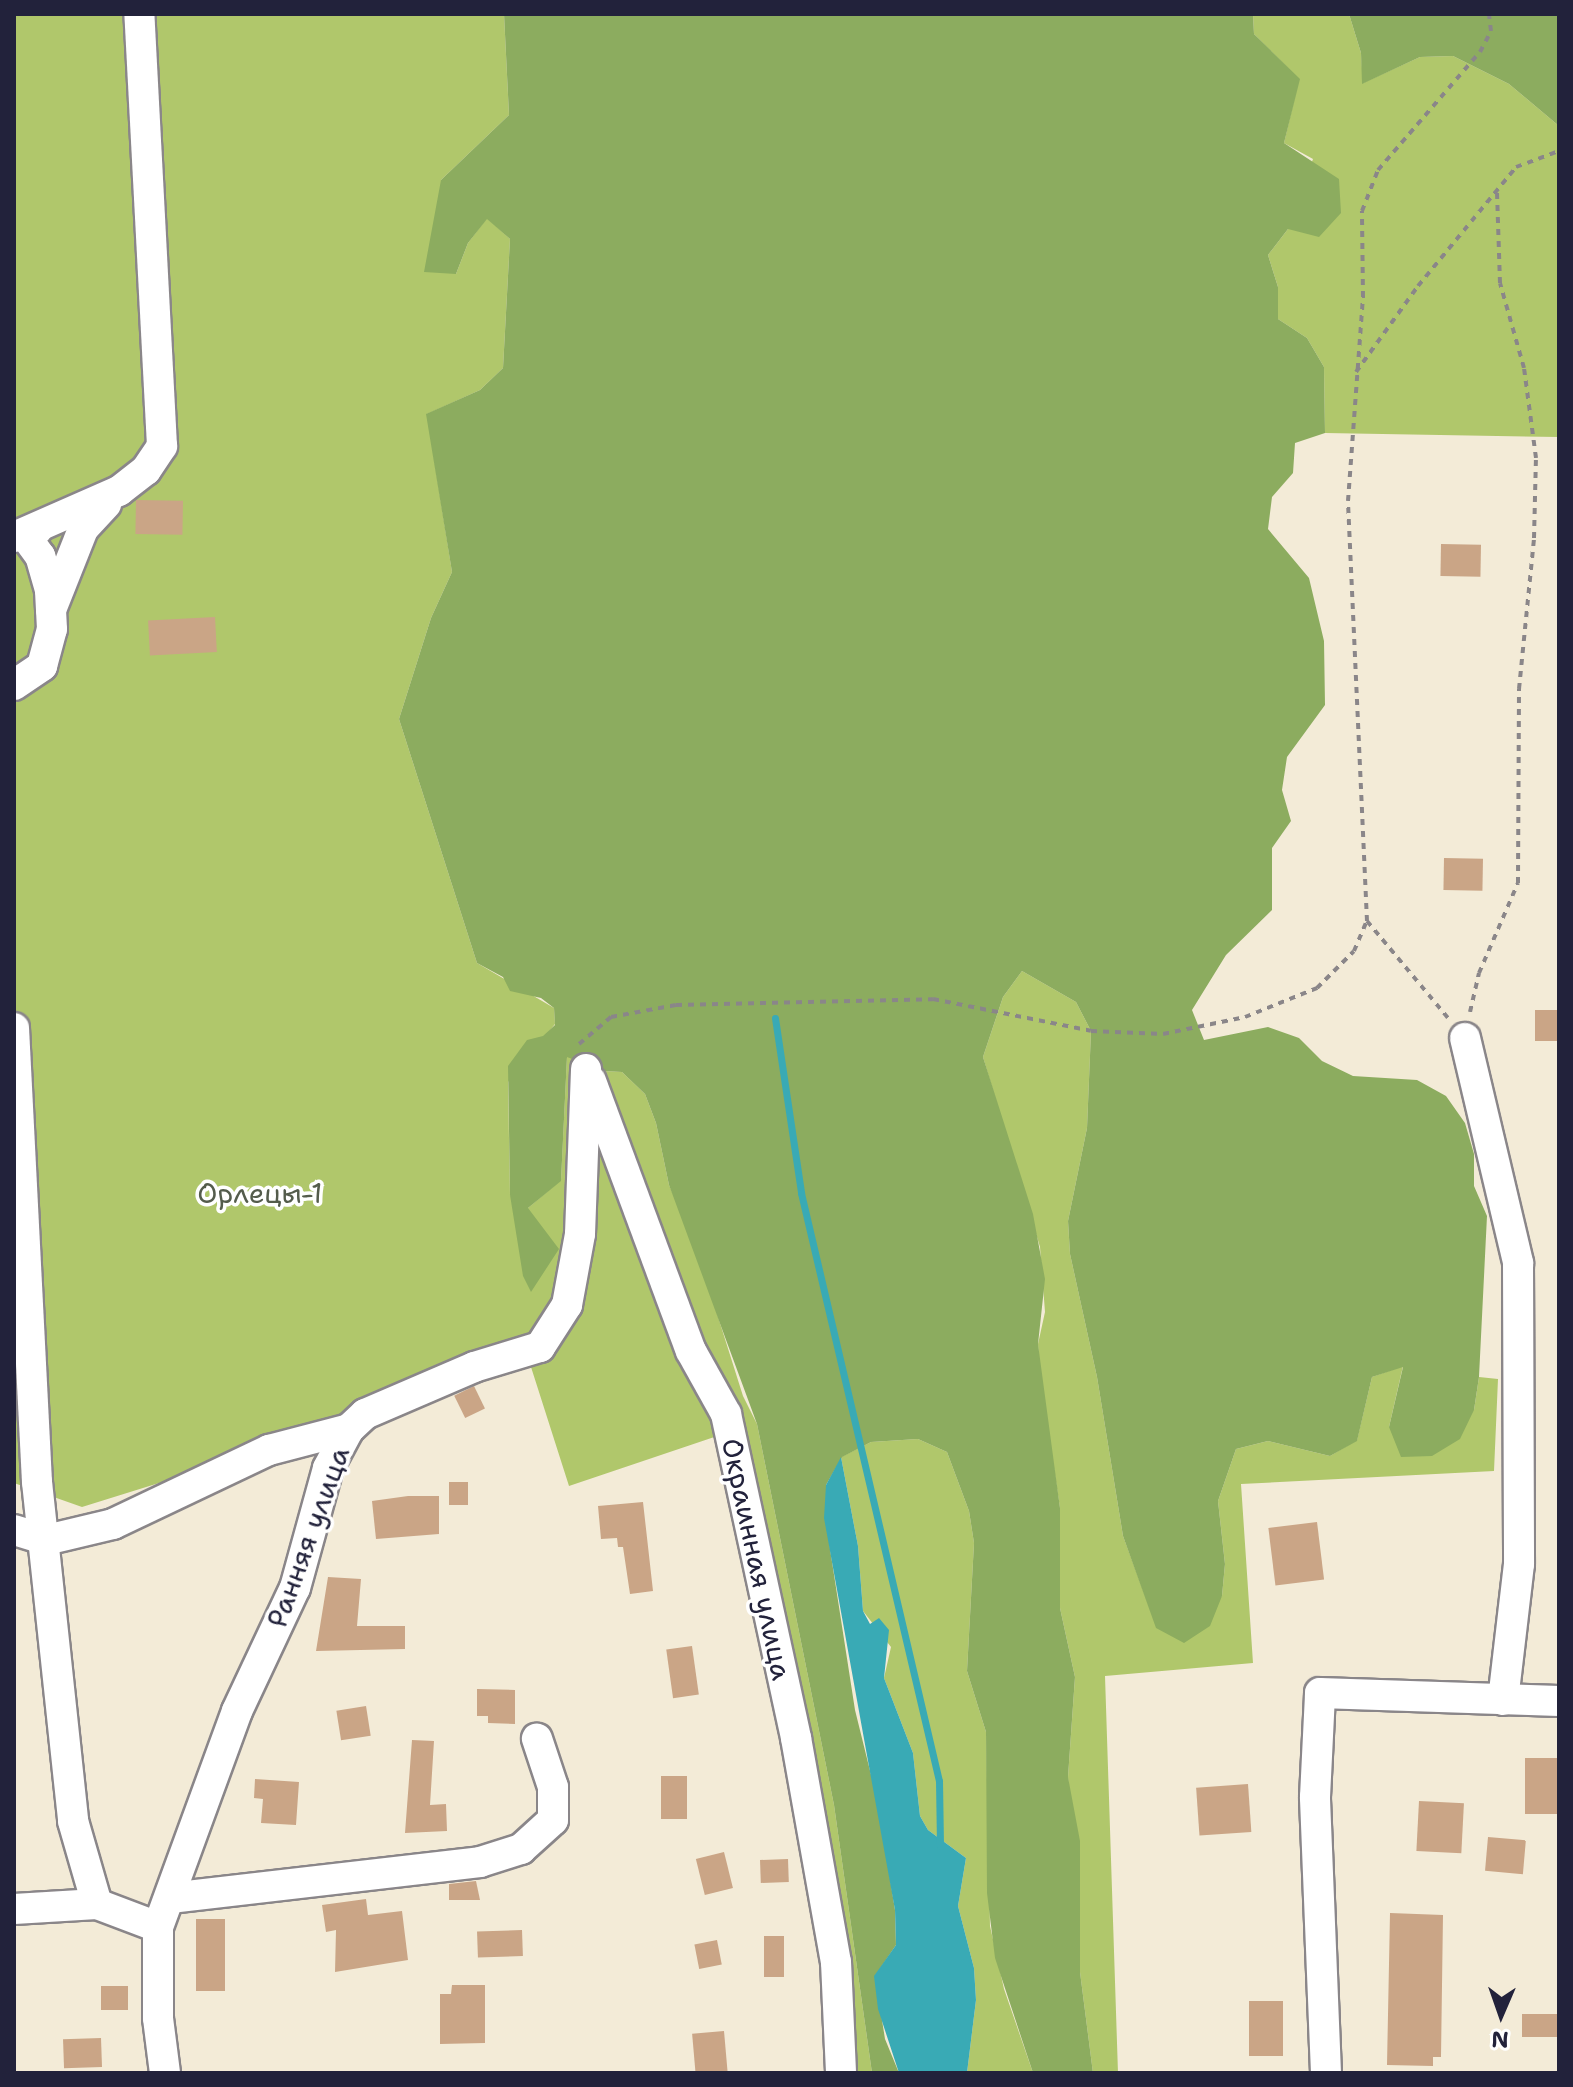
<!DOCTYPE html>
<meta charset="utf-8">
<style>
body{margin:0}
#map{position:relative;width:1573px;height:2087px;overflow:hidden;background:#f3ebd7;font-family:"Shantell Sans",sans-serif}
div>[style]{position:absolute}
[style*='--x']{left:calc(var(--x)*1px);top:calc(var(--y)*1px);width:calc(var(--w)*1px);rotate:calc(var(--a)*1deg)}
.green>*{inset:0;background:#b0c76b}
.forest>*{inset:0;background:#8cac5f}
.water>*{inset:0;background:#39aab5}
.stream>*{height:7px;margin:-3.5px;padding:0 3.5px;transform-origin:3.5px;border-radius:3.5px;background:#39aab5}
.building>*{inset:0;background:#caa586;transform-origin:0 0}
.path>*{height:4px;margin-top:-2px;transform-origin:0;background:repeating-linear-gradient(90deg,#8a8689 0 6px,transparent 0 12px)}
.roads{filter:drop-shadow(2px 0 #8a8689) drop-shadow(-2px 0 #8a8689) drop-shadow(0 2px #8a8689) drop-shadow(0 -2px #8a8689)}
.minor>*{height:30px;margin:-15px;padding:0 15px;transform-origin:15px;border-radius:15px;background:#fff}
span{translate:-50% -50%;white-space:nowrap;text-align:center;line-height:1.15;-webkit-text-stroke:7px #fff;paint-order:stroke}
.park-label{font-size:28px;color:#545c4c}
.street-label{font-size:28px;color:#22223b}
.frame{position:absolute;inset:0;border:16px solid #22223b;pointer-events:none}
.north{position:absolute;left:1461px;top:1975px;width:80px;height:80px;-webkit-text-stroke:6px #fff;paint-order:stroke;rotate:182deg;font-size:22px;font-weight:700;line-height:32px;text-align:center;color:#22223b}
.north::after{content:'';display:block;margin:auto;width:28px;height:36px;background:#22223b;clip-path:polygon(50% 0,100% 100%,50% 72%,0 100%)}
</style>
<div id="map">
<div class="green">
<div style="clip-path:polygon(14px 14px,504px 14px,509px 115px,441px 180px,456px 274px,468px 243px,487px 218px,510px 239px,503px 368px,480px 390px,427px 414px,452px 572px,431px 618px,399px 719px,477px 963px,554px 1008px,555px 1024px,508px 1082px,510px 1195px,528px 1208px,561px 1180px,567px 1056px,603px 1071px,622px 1072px,645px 1094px,656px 1123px,669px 1185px,695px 1244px,743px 1396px,757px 1424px,834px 1805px,872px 2073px,852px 2073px,741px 1428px,569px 1486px,531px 1367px,82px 1507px,14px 1483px)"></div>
<div style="clip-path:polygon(1253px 14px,1349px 14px,1361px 53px,1363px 83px,1420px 57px,1453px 56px,1509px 84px,1559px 126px,1559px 437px,1325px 433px,1324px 367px,1307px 338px,1278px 319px,1278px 287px,1268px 255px,1288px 229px,1313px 159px,1284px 143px,1299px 79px,1254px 34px)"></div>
<div style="clip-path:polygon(1022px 971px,1076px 1002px,1091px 1031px,1087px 1128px,1068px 1221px,1070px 1254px,1097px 1377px,1123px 1536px,1157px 1628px,1222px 1596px,1225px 1564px,1218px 1501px,1236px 1449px,1268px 1441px,1330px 1456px,1357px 1440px,1372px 1377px,1403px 1366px,1389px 1427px,1474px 1410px,1479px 1377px,1498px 1379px,1494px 1471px,1241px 1484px,1253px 1663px,1105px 1676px,1118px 2073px,1093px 2073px,1080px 1972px,1068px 1777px,1075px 1677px,1060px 1608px,1060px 1508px,1040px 1376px,1038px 1344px,1045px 1312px,1040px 1247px,983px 1057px,1003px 997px)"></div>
<div style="clip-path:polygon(918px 1439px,947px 1452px,969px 1511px,974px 1543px,967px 1671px,986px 1732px,990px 1926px,1004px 1989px,1033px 2073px,967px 2073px,976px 2000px,974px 1968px,958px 1906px,966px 1858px,928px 1830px,920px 1816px,913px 1753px,884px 1678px,891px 1647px,863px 1611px,858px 1546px,841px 1457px,871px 1442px)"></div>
</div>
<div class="forest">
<div style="clip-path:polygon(504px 14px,1253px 14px,1254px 34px,1300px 79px,1284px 143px,1339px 179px,1341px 213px,1319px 237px,1288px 229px,1268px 255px,1278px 287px,1278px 319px,1307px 338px,1324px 367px,1325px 433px,1295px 443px,1293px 473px,1272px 497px,1268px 529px,1309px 578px,1324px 641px,1325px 705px,1287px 757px,1282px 790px,1291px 821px,1272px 848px,1272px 910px,1226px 955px,1192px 1010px,1204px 1040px,1268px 1027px,1299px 1038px,1322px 1061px,1353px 1076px,1417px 1080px,1446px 1096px,1465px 1123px,1474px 1154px,1474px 1186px,1487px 1216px,1479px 1377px,1474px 1410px,1460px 1439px,1432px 1456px,1401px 1457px,1389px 1427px,1403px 1367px,1372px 1377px,1357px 1441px,1330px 1456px,1268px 1441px,1236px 1449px,1218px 1501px,1225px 1564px,1222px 1596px,1210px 1626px,1184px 1643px,1156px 1628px,1123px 1536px,1097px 1377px,1070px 1254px,1068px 1221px,1087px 1128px,1091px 1031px,1076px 1002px,1022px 971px,1003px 997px,983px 1057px,1033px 1214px,1045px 1279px,1038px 1344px,1060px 1508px,1060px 1608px,1075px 1677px,1068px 1777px,1080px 1841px,1080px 1972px,1093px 2073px,1033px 2073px,995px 1958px,987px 1893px,986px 1732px,967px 1671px,974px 1543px,969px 1511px,947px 1452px,918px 1439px,871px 1442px,842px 1457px,826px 1485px,830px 1549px,855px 1710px,878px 1803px,895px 1910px,896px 1945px,875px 1976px,885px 2039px,899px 2073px,872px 2073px,834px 1805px,757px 1424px,669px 1185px,656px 1123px,645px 1094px,622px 1072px,603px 1071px,567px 1057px,561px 1181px,528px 1208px,559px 1249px,531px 1292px,523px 1276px,510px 1195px,508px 1066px,527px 1040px,543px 1036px,555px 1025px,554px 1008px,541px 998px,510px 991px,503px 977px,477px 963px,399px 719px,431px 618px,452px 572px,426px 414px,480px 390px,503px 368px,510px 239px,487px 219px,468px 243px,456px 274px,424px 272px,441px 180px,509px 115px)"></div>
<div style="clip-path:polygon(1349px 14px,1559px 14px,1559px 126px,1509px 84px,1453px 56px,1420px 57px,1362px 84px,1361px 53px)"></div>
</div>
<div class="water">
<div style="clip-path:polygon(841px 1457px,858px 1546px,863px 1611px,870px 1624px,879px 1618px,889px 1630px,884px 1678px,913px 1753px,920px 1816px,928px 1830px,966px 1858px,958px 1906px,974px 1968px,976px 2000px,967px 2073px,899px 2073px,878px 2009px,874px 1976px,896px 1945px,895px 1910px,824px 1518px,826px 1485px)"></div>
</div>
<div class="stream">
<div style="--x:775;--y:1018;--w:177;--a:81.5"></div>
<div style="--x:801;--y:1193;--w:604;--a:76.79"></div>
<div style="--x:939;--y:1781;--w:65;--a:89.1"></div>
</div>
<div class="building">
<div style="left:136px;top:500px;width:47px;height:34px;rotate:1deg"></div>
<div style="left:1441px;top:544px;width:40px;height:32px;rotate:1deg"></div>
<div style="left:215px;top:617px;width:35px;height:67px;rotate:87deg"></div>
<div style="left:1444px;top:858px;width:39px;height:32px;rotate:1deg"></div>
<div style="left:1535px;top:1010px;width:24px;height:31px"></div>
<div style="left:474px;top:1386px;width:25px;height:22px;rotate:64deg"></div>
<div style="left:449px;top:1482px;width:19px;height:23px"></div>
<div style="clip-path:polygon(408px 1496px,439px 1496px,439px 1534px,376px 1539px,372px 1501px)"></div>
<div style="clip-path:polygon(643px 1502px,653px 1591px,630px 1594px,623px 1547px,618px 1547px,617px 1538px,601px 1539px,598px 1506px)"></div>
<div style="left:1317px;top:1522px;width:58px;height:49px;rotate:83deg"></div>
<div style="clip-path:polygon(328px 1577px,361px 1579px,357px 1626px,405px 1626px,405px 1649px,316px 1651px)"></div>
<div style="left:692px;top:1646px;width:49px;height:26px;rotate:82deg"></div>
<div style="clip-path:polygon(477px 1689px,515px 1690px,515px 1724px,488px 1723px,488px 1716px,477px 1716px)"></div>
<div style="left:366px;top:1706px;width:30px;height:30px;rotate:81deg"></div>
<div style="clip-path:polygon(412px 1740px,434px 1741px,430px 1805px,446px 1804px,447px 1831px,405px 1833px)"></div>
<div style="left:1525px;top:1758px;width:34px;height:56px"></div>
<div style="left:661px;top:1776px;width:26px;height:43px"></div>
<div style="clip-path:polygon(255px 1779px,299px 1782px,296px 1825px,261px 1823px,263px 1799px,254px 1798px)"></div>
<div style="left:1248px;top:1784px;width:48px;height:52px;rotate:86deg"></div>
<div style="left:1419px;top:1801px;width:45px;height:50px;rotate:3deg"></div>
<div style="left:1488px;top:1837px;width:38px;height:34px;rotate:5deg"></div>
<div style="left:724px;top:1852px;width:37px;height:29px;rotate:76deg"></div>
<div style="left:788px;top:1859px;width:23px;height:28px;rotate:88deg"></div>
<div style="clip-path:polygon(476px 1881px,480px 1900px,449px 1900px,449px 1884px)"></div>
<div style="clip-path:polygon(366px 1899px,368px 1915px,402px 1911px,408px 1960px,335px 1972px,336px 1930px,326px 1932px,322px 1905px)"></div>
<div style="clip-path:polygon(1390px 1913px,1443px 1915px,1441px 2057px,1433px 2057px,1433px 2066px,1387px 2065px)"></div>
<div style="left:196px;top:1919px;width:29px;height:72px"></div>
<div style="left:522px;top:1930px;width:26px;height:45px;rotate:88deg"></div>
<div style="left:764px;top:1936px;width:20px;height:41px"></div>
<div style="left:717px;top:1940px;width:25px;height:23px;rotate:79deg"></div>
<div style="clip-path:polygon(452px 1985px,485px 1985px,485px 2043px,440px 2044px,440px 1994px,451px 1994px)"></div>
<div style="left:101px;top:1986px;width:27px;height:24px"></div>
<div style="left:1249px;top:2001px;width:34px;height:55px"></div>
<div style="left:1559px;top:2014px;width:23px;height:37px;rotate:90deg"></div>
<div style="left:724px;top:2031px;width:42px;height:32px;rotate:85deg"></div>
<div style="left:101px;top:2038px;width:29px;height:38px;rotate:88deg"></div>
</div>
<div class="path">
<div style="--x:1356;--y:372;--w:106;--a:-54.2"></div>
<div style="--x:1418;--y:286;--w:154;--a:-50.5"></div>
<div style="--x:1516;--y:167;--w:46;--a:-20.4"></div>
<div style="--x:1367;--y:921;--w:126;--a:50.1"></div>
<div style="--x:1470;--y:1012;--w:40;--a:-77"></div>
<div style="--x:1479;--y:973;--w:98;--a:-66.6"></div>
<div style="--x:1518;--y:883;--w:194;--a:-89.7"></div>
<div style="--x:1519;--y:689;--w:152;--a:-84.3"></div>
<div style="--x:1534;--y:538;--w:80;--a:-88.6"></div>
<div style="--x:1536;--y:458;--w:91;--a:-97.6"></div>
<div style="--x:1524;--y:368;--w:88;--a:-105.8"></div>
<div style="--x:1500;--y:283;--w:92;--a:-91.9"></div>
<div style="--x:579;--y:1044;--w:42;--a:-40.2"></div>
<div style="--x:611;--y:1017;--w:66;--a:-10.5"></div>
<div style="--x:676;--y:1005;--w:257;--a:-1.3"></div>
<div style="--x:933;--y:999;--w:161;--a:11.4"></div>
<div style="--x:1091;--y:1031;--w:72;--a:2.4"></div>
<div style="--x:1163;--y:1034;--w:84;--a:-11.7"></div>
<div style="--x:1245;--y:1017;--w:78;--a:-21.9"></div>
<div style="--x:1317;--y:988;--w:52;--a:-45"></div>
<div style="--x:1354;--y:951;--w:33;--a:-67"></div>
<div style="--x:1367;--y:921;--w:420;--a:-92.6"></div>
<div style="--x:1348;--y:501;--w:205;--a:-85.8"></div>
<div style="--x:1363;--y:297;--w:86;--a:-90.7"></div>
<div style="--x:1362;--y:211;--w:44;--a:-68.7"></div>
<div style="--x:1378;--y:170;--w:156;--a:-49.2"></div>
<div style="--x:1480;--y:52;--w:24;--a:-62"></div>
<div style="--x:1491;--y:31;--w:17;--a:-97"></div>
</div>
<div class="roads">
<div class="minor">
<div style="--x:14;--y:537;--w:115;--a:-23.7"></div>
<div style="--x:119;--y:491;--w:34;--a:-38"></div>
<div style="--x:146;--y:470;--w:29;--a:-56"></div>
<div style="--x:162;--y:446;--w:433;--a:-93"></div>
<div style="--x:51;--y:610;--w:87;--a:-68.4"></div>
<div style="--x:83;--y:529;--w:34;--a:-47"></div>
<div style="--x:14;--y:685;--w:34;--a:-34"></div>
<div style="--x:42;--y:666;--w:38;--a:-75"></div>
<div style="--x:52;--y:629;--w:39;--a:-93"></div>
<div style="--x:50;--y:590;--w:35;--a:-106"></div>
<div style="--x:40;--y:556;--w:24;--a:-126"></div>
<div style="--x:26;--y:537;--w:14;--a:-34"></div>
<div style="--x:14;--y:1028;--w:455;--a:87.1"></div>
<div style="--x:37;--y:1482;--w:341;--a:83.9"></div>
<div style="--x:73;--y:1821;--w:86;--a:73.9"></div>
<div style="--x:97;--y:1904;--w:65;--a:20.7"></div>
<div style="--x:1465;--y:1038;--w:231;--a:76.7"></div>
<div style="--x:1518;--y:1263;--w:301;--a:89.8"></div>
<div style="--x:1519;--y:1564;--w:137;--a:96.7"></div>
<div style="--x:591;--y:1081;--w:288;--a:69.7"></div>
<div style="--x:691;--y:1351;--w:72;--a:60.9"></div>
<div style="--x:726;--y:1414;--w:331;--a:77.8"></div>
<div style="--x:796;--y:1738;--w:228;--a:79.9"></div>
<div style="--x:836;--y:1962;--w:111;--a:87.4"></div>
<div style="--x:14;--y:1530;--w:34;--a:17"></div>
<div style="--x:46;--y:1540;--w:69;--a:-13.4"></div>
<div style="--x:113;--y:1524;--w:173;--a:-25.4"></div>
<div style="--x:269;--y:1450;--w:83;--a:-14.7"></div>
<div style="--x:170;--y:1898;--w:312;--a:-6.6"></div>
<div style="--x:480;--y:1862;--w:43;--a:-17.6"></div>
<div style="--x:521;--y:1849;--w:43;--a:-42.2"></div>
<div style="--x:553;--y:1820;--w:33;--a:-90"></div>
<div style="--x:553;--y:1787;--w:51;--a:-108.4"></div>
<div style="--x:14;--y:1909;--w:83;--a:-3.4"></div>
<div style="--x:165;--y:2073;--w:55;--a:-97.3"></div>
<div style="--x:158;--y:2018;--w:91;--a:-90"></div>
<div style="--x:158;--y:1927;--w:230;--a:-69.9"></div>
<div style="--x:237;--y:1711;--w:136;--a:-64.8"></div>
<div style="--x:295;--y:1588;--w:124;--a:-74.6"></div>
<div style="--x:328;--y:1468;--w:44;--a:-61.7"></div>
<div style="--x:349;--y:1429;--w:22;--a:-43"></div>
<div style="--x:365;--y:1414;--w:119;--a:-23.3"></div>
<div style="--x:474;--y:1367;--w:69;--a:-16.9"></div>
<div style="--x:540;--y:1347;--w:50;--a:-57.3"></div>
<div style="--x:567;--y:1305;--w:72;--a:-79.6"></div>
<div style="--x:580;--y:1234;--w:165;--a:-87.9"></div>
<div style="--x:1326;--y:2073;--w:276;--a:-92.3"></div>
<div style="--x:1315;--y:1797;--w:104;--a:-87.2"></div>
<div style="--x:1320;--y:1693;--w:239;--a:1.9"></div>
</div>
</div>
<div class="park-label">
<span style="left:260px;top:1193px">Орлецы-1</span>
</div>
<div class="street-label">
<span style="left:308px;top:1537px;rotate:-70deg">Ранняя улица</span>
<span style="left:757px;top:1559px;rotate:78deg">Окраинная улица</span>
</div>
<div class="frame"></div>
<div class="north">N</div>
</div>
